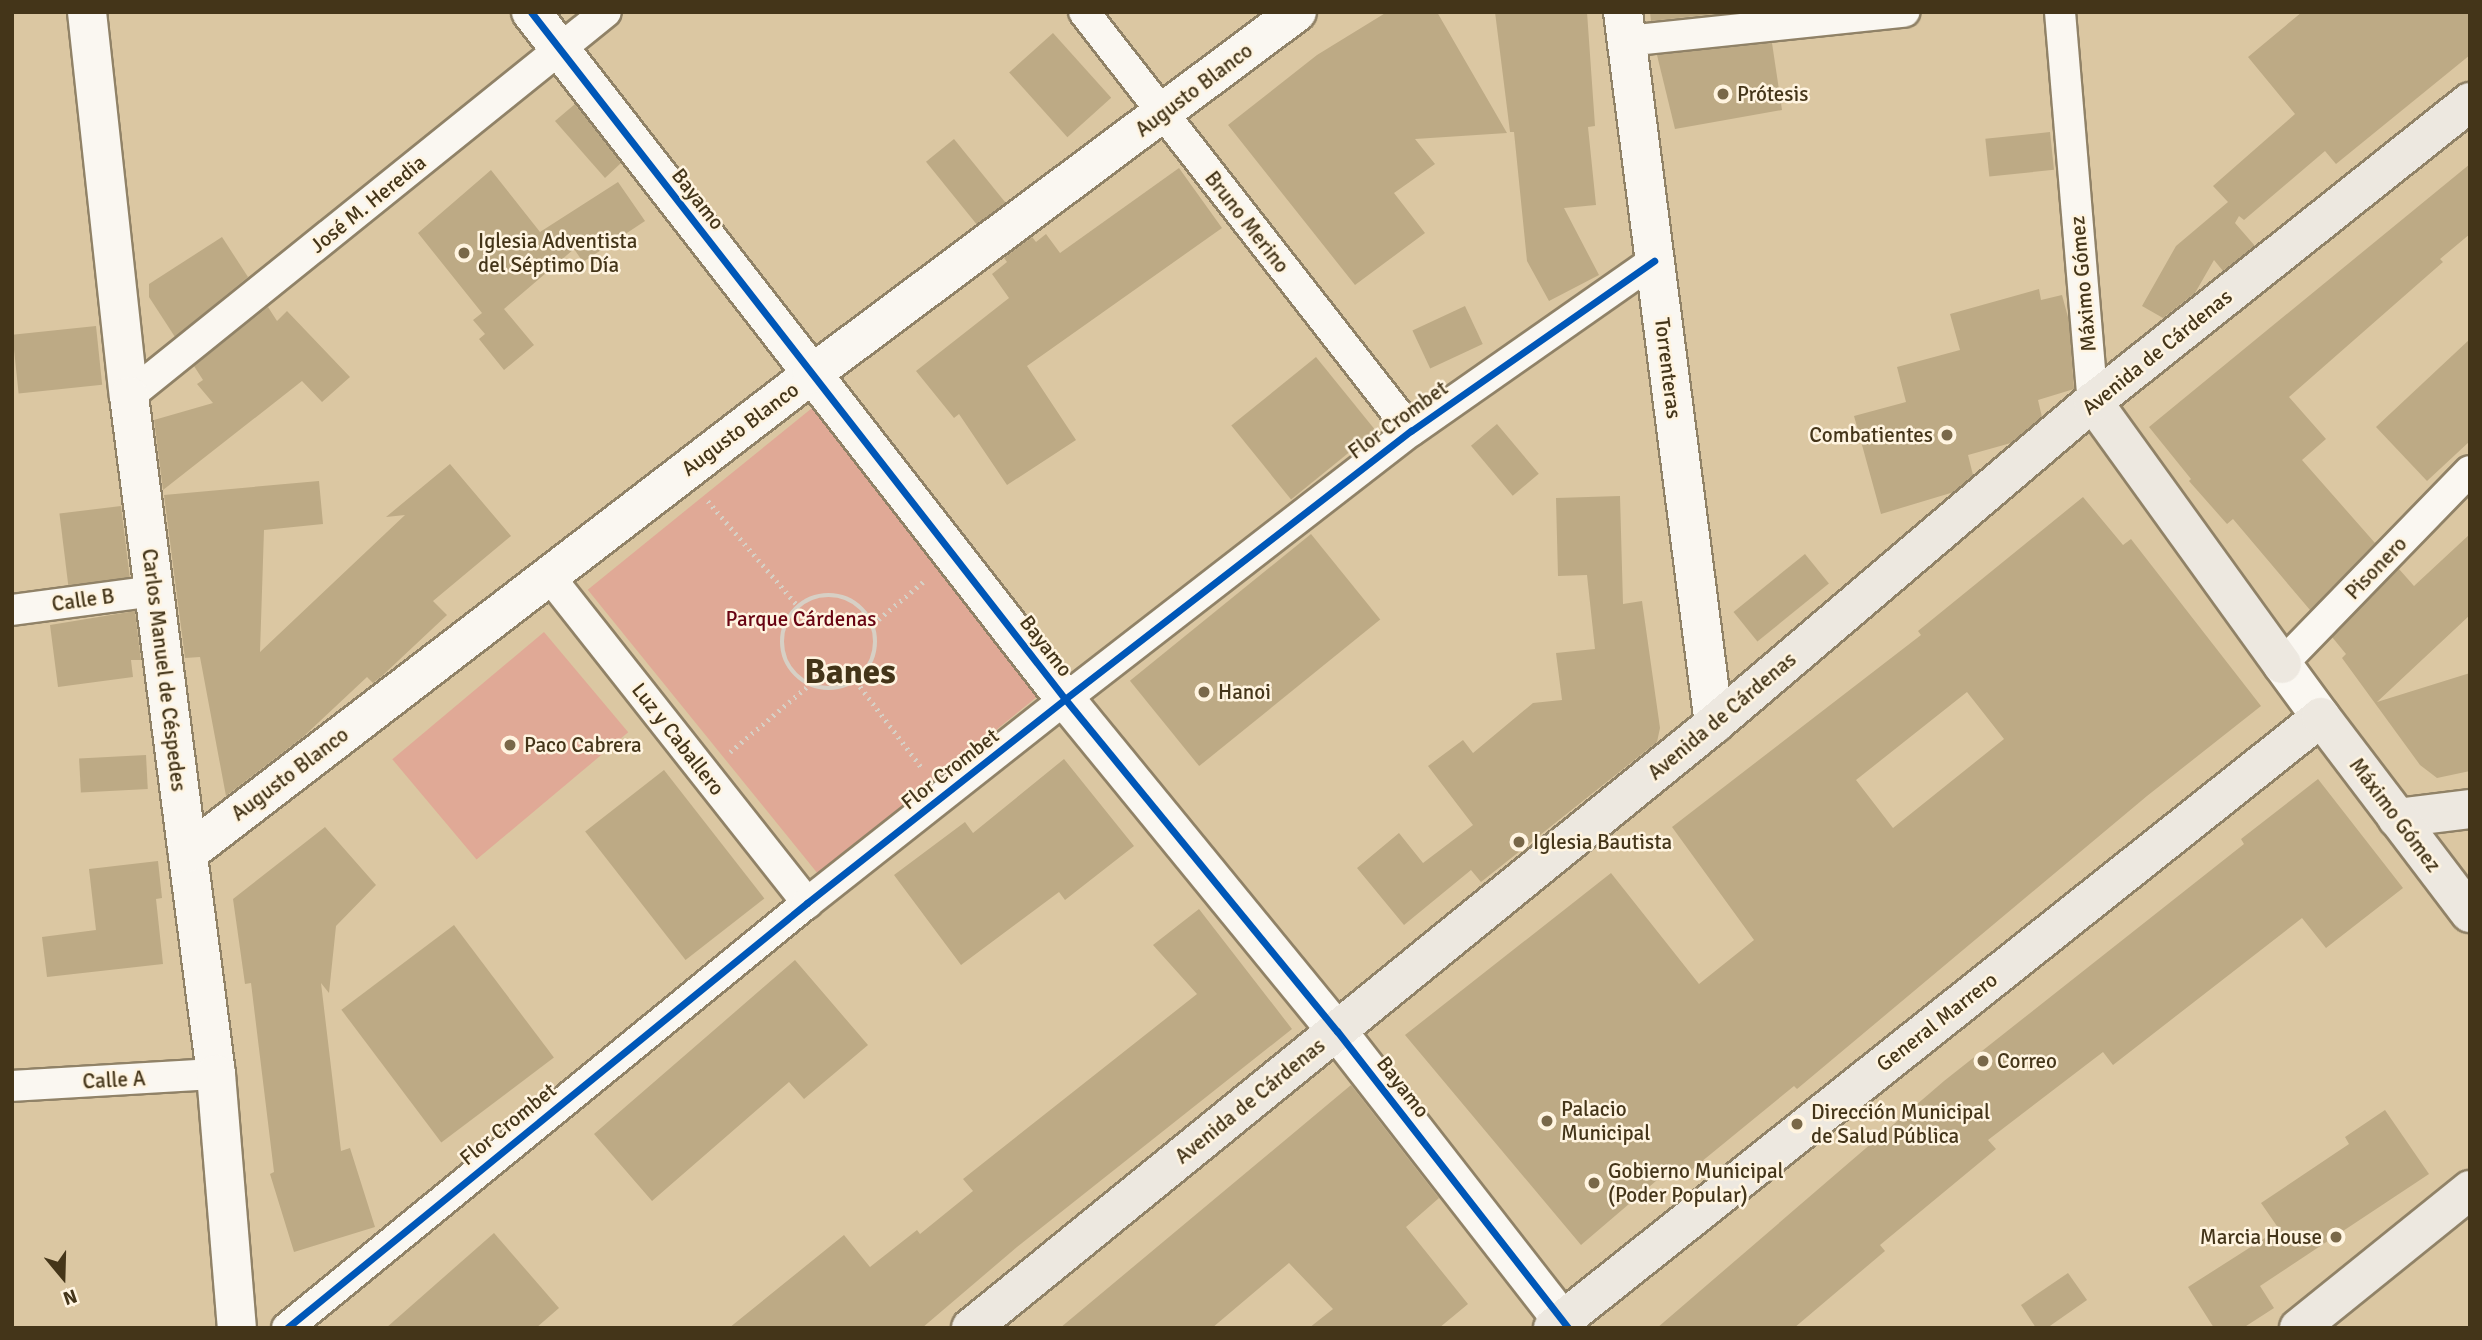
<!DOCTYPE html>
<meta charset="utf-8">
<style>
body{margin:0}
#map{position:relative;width:2482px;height:1340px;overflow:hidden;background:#dbc7a2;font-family:Signika,sans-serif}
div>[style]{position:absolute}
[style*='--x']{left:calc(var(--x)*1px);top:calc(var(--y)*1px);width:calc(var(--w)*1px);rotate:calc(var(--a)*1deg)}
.green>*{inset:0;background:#e0a996;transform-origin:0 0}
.building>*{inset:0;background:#bdaa85;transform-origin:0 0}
.path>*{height:4.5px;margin-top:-2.25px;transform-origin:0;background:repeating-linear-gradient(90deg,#d7d0c5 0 2px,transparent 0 7px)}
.path>.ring{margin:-2.25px;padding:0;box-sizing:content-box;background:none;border:4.5px solid #d7d0c5;border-radius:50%}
.roads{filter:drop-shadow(2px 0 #908267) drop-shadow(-2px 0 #908267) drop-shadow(0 2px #908267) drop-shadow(0 -2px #908267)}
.minor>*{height:30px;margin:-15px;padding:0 15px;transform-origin:15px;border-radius:15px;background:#faf7f1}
.tertiary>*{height:38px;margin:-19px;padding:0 19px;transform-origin:19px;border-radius:19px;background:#faf7f1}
.secondary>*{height:38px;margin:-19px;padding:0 19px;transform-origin:19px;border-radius:19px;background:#ede8e0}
.cycleway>*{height:7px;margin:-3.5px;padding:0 3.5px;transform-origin:3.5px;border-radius:3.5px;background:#0057b8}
.dots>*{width:19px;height:19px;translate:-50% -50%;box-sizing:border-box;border:4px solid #fff4e0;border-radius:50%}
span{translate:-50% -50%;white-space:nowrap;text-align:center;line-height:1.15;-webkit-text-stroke:5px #fff4e0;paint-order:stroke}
.street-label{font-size:21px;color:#443519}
.poi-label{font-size:21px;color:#443519}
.left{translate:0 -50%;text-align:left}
.right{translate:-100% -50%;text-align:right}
.park-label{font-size:21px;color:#680412}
.town-label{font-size:35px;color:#443519;font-weight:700}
.frame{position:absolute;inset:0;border:14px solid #443519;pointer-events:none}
.north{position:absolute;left:28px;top:1242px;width:70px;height:70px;-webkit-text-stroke:5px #fff4e0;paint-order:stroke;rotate:161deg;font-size:19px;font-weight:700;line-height:28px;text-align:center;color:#443519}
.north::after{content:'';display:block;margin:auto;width:24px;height:32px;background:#443519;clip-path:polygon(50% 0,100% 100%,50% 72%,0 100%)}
</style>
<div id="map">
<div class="green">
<div style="left:817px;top:404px;width:366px;height:295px;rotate:51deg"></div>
<div style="left:544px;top:632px;width:131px;height:198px;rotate:50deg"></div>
</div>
<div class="building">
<div style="clip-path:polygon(1387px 12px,1437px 12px,1507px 133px,1415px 139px,1435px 164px,1394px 193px,1425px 233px,1355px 285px,1228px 125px,1317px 55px)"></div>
<div style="clip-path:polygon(1495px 12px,1587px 12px,1595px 126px,1588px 127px,1596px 205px,1564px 208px,1599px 275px,1549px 301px,1527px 261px,1514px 132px,1510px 132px)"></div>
<div style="clip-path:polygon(1650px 12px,1733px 12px,1651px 21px)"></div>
<div style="clip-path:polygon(2302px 12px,2470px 12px,2470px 55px,2336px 164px,2325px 151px,2244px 220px,2239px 216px,2235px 223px,2255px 246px,2223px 271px,2214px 260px,2195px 293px,2163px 318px,2142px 306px,2176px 246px,2228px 202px,2213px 186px,2295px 114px,2248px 57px)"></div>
<div style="left:1053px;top:33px;width:87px;height:59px;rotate:48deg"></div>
<div style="clip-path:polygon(1772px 43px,1782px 110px,1675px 129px,1657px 55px)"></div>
<div style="clip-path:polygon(575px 104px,621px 163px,605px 178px,555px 121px)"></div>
<div style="left:2050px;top:132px;width:38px;height:65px;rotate:84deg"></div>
<div style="left:954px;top:139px;width:82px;height:36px;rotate:51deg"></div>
<div style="clip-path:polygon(2470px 164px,2470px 234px,2440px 259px,2443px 262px,2289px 397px,2326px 439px,2302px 460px,2375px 543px,2310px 610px,2233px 519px,2227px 524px,2189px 481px,2191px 479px,2149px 427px)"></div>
<div style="clip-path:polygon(1179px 168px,1222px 228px,1027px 366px,1076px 440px,1007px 485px,959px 414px,954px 418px,916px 371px,1009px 298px,992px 274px,1007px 262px,1004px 258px,1032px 237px,1036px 242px,1046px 234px,1060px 253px)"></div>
<div style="clip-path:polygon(491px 170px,540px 232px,618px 182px,645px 221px,583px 262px,574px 249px,504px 309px,534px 345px,504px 370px,479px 339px,485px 334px,473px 320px,482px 313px,418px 233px)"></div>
<div style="clip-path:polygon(222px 237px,248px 277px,175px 337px,149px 297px,149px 284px)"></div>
<div style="clip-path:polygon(2039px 289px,2041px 300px,2062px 295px,2069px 321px,2074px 389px,2038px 400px,2042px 417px,2011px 443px,1968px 455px,1973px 475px,1954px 492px,1881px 514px,1854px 416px,1906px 402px,1897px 367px,1960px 350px,1950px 314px)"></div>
<div style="left:1465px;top:306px;width:42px;height:58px;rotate:65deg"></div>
<div style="clip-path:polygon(268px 307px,277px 321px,287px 311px,350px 377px,322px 402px,302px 381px,163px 490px,154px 420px,213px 403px,197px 384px,203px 380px,194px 366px)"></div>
<div style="left:96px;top:326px;width:59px;height:84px;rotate:84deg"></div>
<div style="clip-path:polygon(2470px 339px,2470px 441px,2427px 481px,2376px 427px)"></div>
<div style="left:1316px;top:357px;width:95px;height:109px;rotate:51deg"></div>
<div style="left:1497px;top:424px;width:65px;height:34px;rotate:50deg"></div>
<div style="clip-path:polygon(450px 464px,511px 536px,433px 601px,447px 615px,382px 676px,373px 683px,367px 677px,303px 737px,226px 796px,200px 657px,185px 658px,164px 495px,319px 481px,323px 524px,264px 530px,260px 652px,405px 515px,386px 517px)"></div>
<div style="clip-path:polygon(1620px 496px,1623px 604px,1642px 601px,1660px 728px,1657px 742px,1481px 882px,1471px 870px,1404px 925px,1357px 868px,1399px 833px,1423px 863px,1473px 825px,1428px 766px,1463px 740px,1473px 753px,1533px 703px,1562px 700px,1556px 653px,1595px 649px,1587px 575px,1558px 576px,1556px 498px)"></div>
<div style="clip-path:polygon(evenodd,2083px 497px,2123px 545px,2131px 539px,2261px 706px,2147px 796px,1797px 1089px,1794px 1086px,1679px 1180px,1670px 1169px,1581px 1245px,1405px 1035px,1611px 873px,1699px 984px,1754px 940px,1672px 827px,1921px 635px,1918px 631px,2083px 497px,1967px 692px,2004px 739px,1893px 828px,1856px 780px,1967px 692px)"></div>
<div style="left:121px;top:506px;width:72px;height:62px;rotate:83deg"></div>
<div style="left:1311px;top:534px;width:110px;height:233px;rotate:51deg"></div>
<div style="clip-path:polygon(2470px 534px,2470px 615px,2377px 702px,2470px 673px,2470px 771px,2437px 778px,2420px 765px,2342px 658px,2346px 654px,2332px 637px,2399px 569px,2414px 586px)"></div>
<div style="left:1805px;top:554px;width:38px;height:92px;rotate:51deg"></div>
<div style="clip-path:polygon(135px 611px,141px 660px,131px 660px,133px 677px,58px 687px,50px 625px)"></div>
<div style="left:146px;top:755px;width:34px;height:67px;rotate:87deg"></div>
<div style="clip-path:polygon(1064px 759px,1134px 846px,1065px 900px,1059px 892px,961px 965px,894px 875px,965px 822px,973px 833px)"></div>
<div style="left:664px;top:770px;width:163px;height:100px;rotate:52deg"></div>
<div style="clip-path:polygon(2318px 779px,2403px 888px,2326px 948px,2302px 918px,2113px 1065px,2103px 1052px,1988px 1140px,1996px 1149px,1880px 1245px,1885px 1251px,1794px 1328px,1657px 1328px,1944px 1081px,2244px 844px,2241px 839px)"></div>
<div style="clip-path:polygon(325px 827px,376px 885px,336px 926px,329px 993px,321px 983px,341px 1151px,350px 1148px,375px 1227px,294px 1252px,270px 1174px,274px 1172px,251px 983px,245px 984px,233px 899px)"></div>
<div style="clip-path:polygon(158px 861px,162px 898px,156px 899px,163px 964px,47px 977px,42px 937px,96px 930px,89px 869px)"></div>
<div style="clip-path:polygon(1199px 909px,1292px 1029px,1017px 1247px,922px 1328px,729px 1328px,844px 1235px,870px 1267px,917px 1230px,920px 1234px,973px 1191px,963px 1179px,1197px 994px,1153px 945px)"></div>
<div style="left:454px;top:925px;width:166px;height:141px;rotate:53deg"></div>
<div style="clip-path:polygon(795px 960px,868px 1045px,804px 1099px,789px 1082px,652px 1201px,594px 1134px)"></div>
<div style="clip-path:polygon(1351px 1085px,1439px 1198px,1406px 1227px,1468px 1304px,1439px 1328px,1309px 1328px,1333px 1309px,1289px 1263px,1212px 1328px,1060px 1328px)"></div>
<div style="clip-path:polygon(2385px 1110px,2429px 1174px,2260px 1286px,2274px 1308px,2243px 1328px,2214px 1328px,2188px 1287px,2279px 1229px,2261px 1203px,2349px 1144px,2345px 1137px)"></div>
<div style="clip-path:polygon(494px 1233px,559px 1308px,536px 1328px,386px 1328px)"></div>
<div style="clip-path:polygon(2068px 1273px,2087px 1300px,2047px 1328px,2036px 1328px,2021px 1305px)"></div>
</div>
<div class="path">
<div style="--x:708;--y:501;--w:138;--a:49.4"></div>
<div class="ring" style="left:782px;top:595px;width:89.5px;height:89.5px"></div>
<div style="--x:873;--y:624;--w:67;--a:-40.1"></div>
<div style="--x:856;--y:681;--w:109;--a:52.8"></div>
<div style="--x:730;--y:752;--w:104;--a:-40.3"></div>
</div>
<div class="roads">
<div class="minor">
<div style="--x:1084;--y:12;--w:531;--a:52.03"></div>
<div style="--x:2060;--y:12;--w:391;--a:85.2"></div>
<div style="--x:1626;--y:41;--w:280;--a:-6"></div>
<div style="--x:129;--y:396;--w:612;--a:-38.84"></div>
<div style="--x:549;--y:576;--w:417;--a:51.7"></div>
<div style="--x:12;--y:610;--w:143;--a:-7.6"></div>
<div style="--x:2282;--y:664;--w:269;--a:-45.8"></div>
<div style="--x:12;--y:1086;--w:204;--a:-3.4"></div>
<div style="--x:287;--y:1328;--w:672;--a:-39.26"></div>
<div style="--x:807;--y:903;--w:329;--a:-38.3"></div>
<div style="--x:1065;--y:699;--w:438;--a:-37.8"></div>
<div style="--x:1411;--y:431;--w:297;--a:-35"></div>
</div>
<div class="tertiary">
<div style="--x:87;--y:12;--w:386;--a:83.8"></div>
<div style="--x:129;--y:396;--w:684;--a:82.69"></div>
<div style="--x:216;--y:1074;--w:255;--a:85.3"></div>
<div style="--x:531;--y:12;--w:870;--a:52.14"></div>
<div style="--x:1065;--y:699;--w:429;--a:50.7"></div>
<div style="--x:1337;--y:1031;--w:376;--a:52.1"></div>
<div style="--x:1623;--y:12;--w:718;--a:82.72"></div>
<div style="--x:2282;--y:664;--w:66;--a:53.7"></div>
<div style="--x:188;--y:853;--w:787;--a:-37.51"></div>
<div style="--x:812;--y:374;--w:605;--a:-36.74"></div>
</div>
<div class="secondary">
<div style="--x:2093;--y:402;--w:323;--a:54.2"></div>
<div style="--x:2397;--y:818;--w:74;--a:-7"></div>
<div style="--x:971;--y:1328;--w:958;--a:-39.11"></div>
<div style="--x:1714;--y:724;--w:497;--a:-40.4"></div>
<div style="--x:2093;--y:402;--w:482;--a:-38.5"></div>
<div style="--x:1553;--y:1328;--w:981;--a:-38.5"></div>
<div style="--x:2321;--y:717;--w:246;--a:52.8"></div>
<div style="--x:2299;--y:1328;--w:220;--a:-38.9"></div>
</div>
</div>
<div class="cycleway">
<div style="--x:531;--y:12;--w:870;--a:52.14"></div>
<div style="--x:1065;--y:699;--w:429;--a:50.7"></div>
<div style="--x:1337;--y:1031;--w:376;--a:52.1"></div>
<div style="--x:287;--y:1328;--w:672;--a:-39.26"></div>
<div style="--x:807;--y:903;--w:329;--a:-38.3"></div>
<div style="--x:1065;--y:699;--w:438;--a:-37.8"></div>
<div style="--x:1411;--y:431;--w:297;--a:-35"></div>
</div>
<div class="dots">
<div style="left:1723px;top:94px;background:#796849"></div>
<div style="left:464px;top:253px;background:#796849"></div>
<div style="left:1947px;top:435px;background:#796849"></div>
<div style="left:1204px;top:692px;background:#796849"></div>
<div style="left:510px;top:745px;background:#796849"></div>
<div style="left:1519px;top:842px;background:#796849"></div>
<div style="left:1983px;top:1061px;background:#796849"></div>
<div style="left:1547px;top:1121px;background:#796849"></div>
<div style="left:1797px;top:1124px;background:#796849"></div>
<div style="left:1594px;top:1183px;background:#796849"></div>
<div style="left:2336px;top:1237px;background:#796849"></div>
</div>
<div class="street-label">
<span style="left:1194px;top:90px;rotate:-37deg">Augusto Blanco</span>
<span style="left:698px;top:199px;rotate:52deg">Bayamo</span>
<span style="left:368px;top:204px;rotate:-39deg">José M. Heredia</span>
<span style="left:1247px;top:222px;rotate:52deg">Bruno Merino</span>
<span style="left:2083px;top:284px;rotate:-95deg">Máximo Gómez</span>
<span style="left:2157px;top:352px;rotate:-39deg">Avenida de Cárdenas</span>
<span style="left:1668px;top:368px;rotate:83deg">Torrenteras</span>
<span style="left:1398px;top:420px;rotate:-36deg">Flor Crombet</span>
<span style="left:740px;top:429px;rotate:-37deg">Augusto Blanco</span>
<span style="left:2376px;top:568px;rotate:-46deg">Pisonero</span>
<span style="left:83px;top:600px;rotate:-8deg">Calle B</span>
<span style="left:1046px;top:646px;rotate:52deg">Bayamo</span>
<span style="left:164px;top:670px;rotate:83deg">Carlos Manuel de Céspedes</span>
<span style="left:1722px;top:716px;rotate:-40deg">Avenida de Cárdenas</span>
<span style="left:678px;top:739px;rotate:52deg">Luz y Caballero</span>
<span style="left:950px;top:769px;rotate:-38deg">Flor Crombet</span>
<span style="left:290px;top:774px;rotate:-37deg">Augusto Blanco</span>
<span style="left:2395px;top:815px;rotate:53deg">Máximo Gómez</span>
<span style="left:1937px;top:1022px;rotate:-38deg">General Marrero</span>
<span style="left:114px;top:1080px;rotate:-3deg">Calle A</span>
<span style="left:1403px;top:1087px;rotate:52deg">Bayamo</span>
<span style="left:1250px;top:1101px;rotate:-39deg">Avenida de Cárdenas</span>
<span style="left:508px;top:1124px;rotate:-39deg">Flor Crombet</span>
</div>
<div class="poi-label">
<span class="left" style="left:1737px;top:94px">Prótesis</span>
<span class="left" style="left:478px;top:253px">Iglesia Adventista<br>del Séptimo Día</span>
<span class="right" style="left:1933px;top:435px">Combatientes</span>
<span class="left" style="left:1218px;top:692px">Hanoi</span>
<span class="left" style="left:524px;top:745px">Paco Cabrera</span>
<span class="left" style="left:1533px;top:842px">Iglesia Bautista</span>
<span class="left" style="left:1997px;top:1061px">Correo</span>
<span class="left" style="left:1561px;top:1121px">Palacio<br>Municipal</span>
<span class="left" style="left:1811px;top:1124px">Dirección Municipal<br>de Salud Pública</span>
<span class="left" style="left:1608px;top:1183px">Gobierno Municipal<br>(Poder Popular)</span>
<span class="right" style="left:2322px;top:1237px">Marcia House</span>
</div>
<div class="park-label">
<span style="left:801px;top:619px">Parque Cárdenas</span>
</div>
<div class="town-label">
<span style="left:850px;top:672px">Banes</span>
</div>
<div class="frame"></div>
<div class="north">N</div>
</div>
